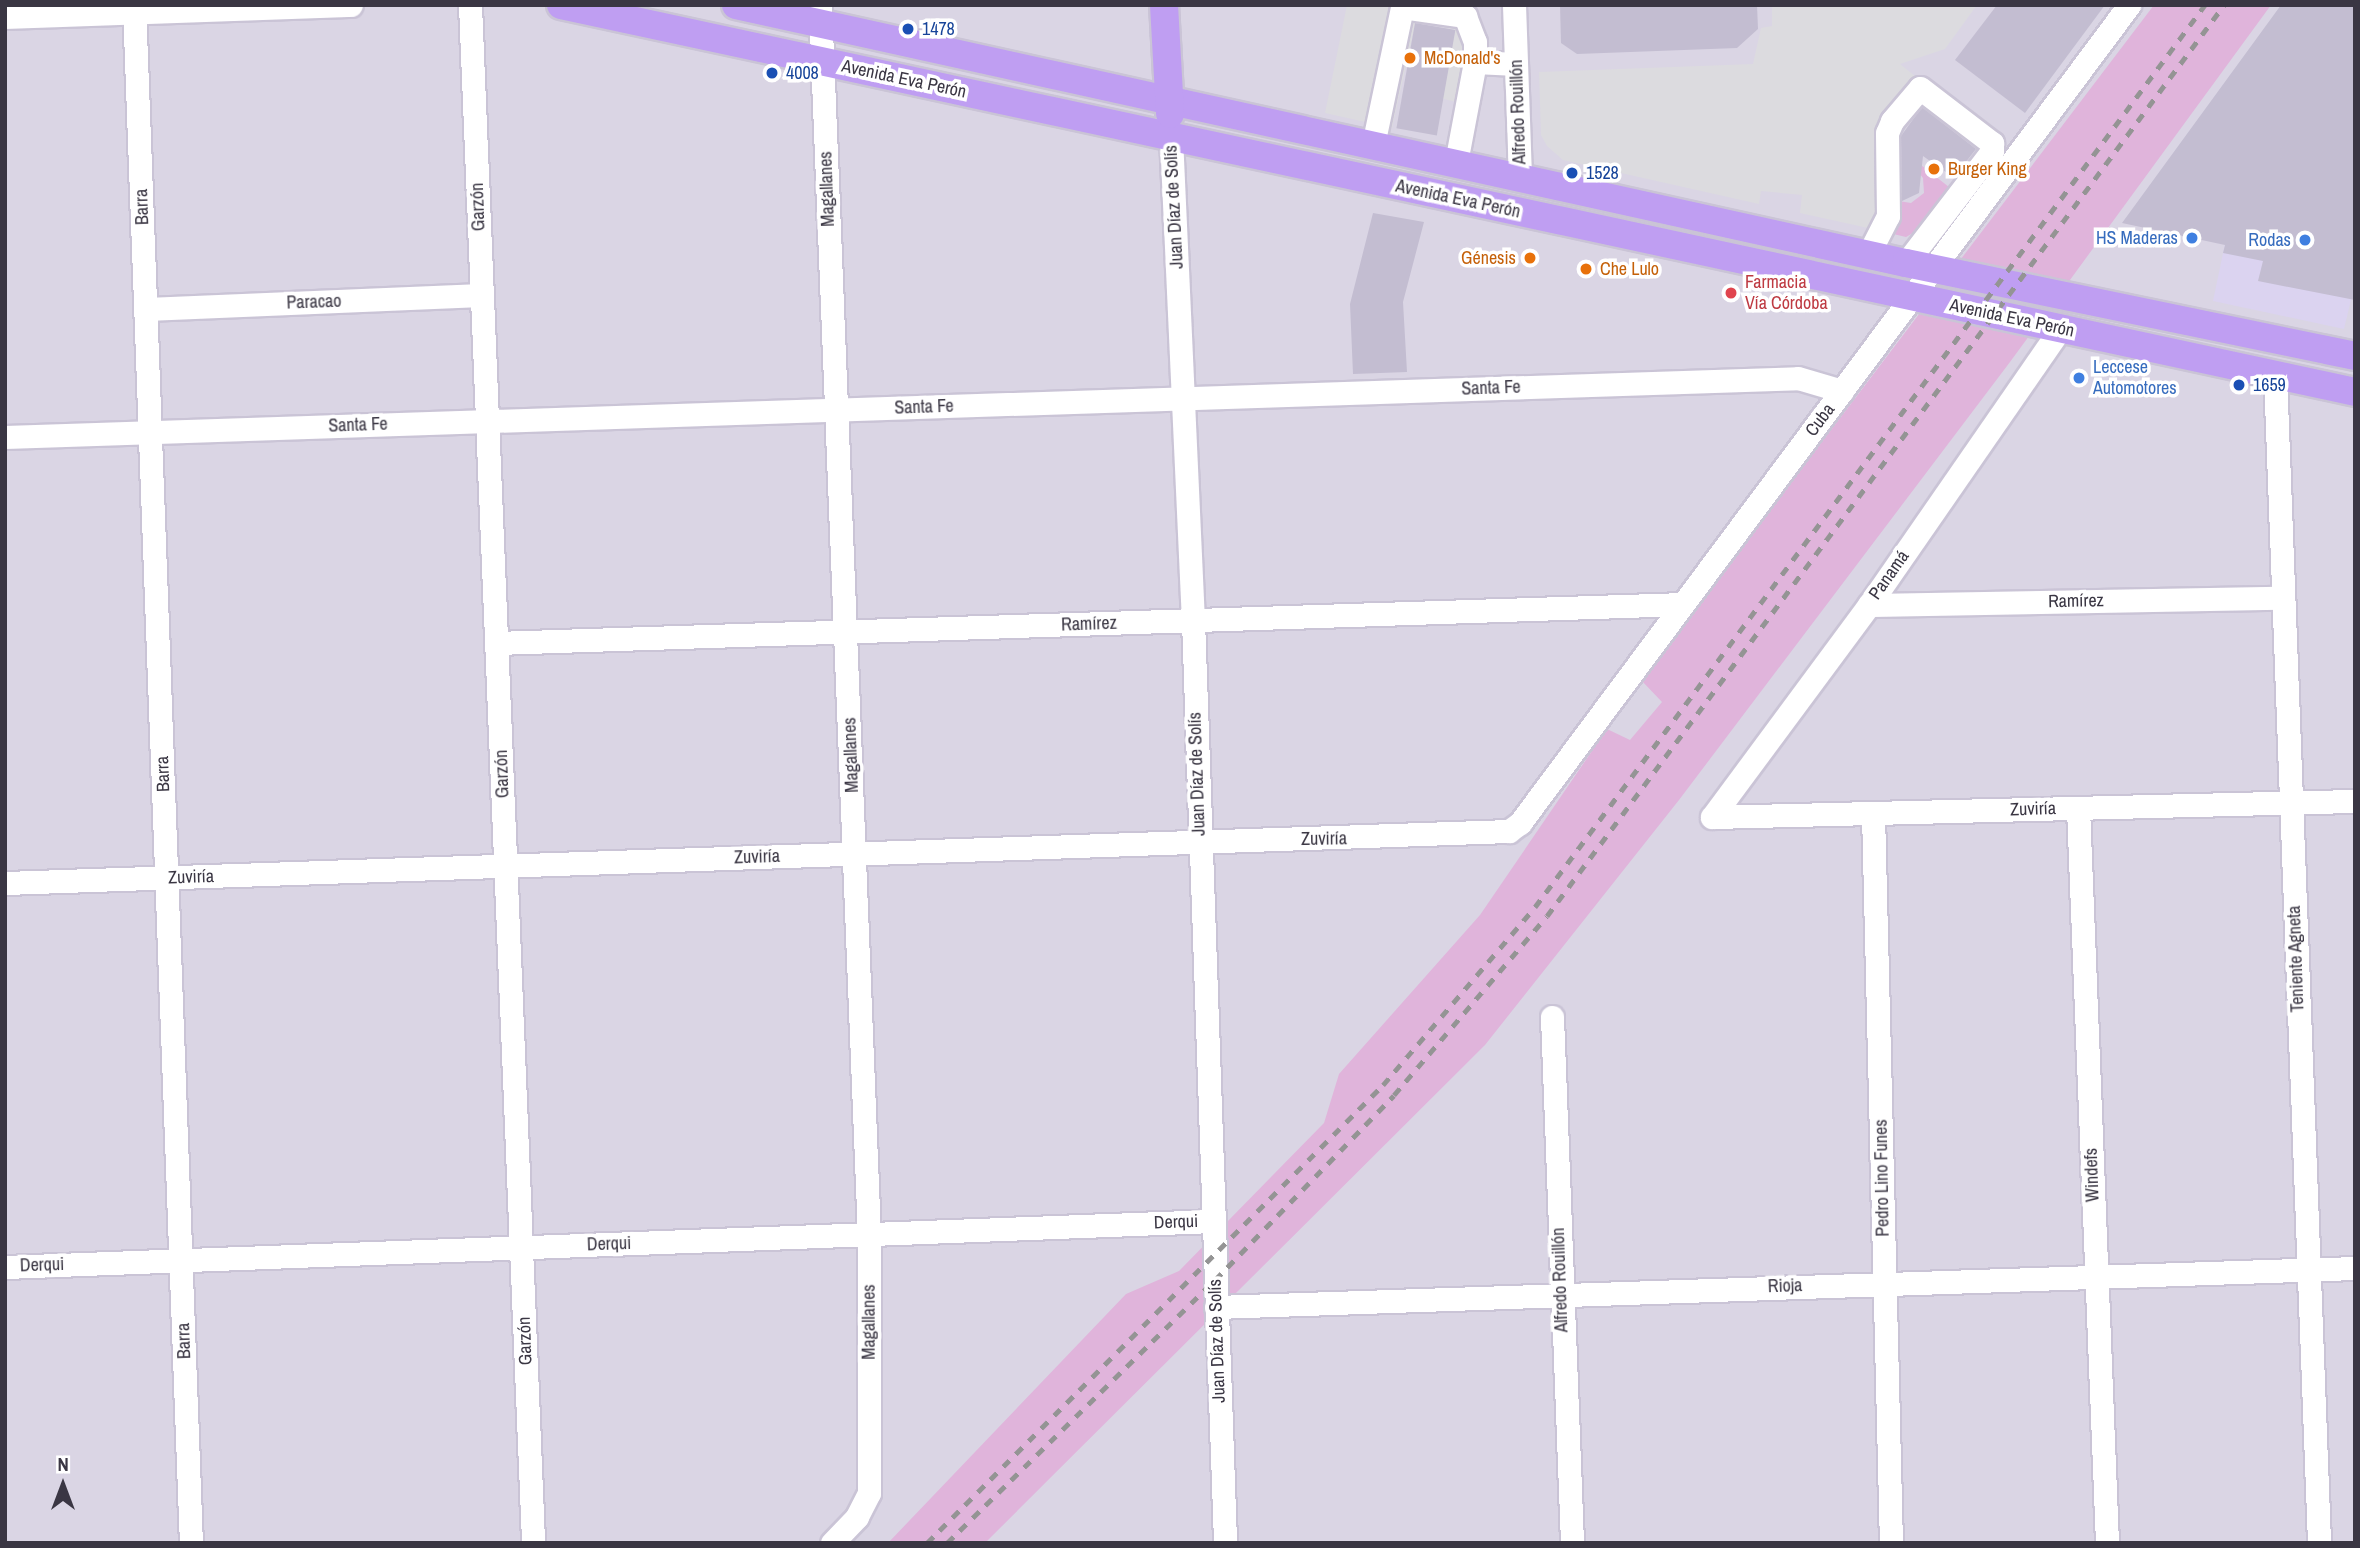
<!DOCTYPE html>
<meta charset="utf-8">
<style>
body{margin:0}
#map{position:relative;width:2360px;height:1548px;overflow:hidden;background:#eae6f1;font-family:"Archivo Narrow",sans-serif}
div>[style]{position:absolute}
[style*='--x']{left:calc(var(--x)*1px);top:calc(var(--y)*1px);width:calc(var(--w)*1px);rotate:calc(var(--a)*1deg)}
.residential>*{inset:0;background:#dad5e4;transform-origin:0 0}
.commercial>*{inset:0;background:#dbd3f0}
.green>*{inset:0;background:#e0b4db}
.parking>*{inset:0;background:#dcdbdf}
.building>*{inset:0;background:#c3bdd1;transform-origin:0 0}
.roads{filter:drop-shadow(2px 0 #cac4d6) drop-shadow(-2px 0 #cac4d6) drop-shadow(0 2px #cac4d6) drop-shadow(0 -2px #cac4d6)}
.minor>*{height:23px;margin:-11.5px;padding:0 11.5px;transform-origin:11.5px;border-radius:11.5px;background:#fff}
.major>*{height:28px;margin:-14px;padding:0 14px;transform-origin:14px;border-radius:14px;background:#bf9ef2}
.rail>*{height:5px;margin-top:-2.5px;transform-origin:0;background:repeating-linear-gradient(90deg,#949494 0 9px,transparent 0 18px)}
.dots>*{width:19px;height:19px;translate:-50% -50%;box-sizing:border-box;border:4px solid #fff;border-radius:50%}
span{translate:-50% -50%;white-space:nowrap;text-align:center;line-height:1.15;-webkit-text-stroke:7px #fff;paint-order:stroke}
.transit-label{font-size:18px;color:#164399}
.left{translate:0 -50%;text-align:left}
.food-label{font-size:18px;color:#c56008}
.right{translate:-100% -50%;text-align:right}
.street-label{font-size:18px;color:#3a3643}
.shop-label{font-size:18px;color:#366cbe}
.health-label{font-size:18px;color:#be3a42}
.frame{position:absolute;inset:0;border:7px solid #3a3643;pointer-events:none}
.north{position:absolute;left:28px;top:1450px;width:70px;height:70px;-webkit-text-stroke:5px #fff;paint-order:stroke;rotate:0deg;font-size:19px;font-weight:700;line-height:28px;text-align:center;color:#3a3643}
.north::after{content:'';display:block;margin:auto;width:24px;height:32px;background:#3a3643;clip-path:polygon(50% 0,100% 100%,50% 72%,0 100%)}
</style>
<div id="map">
<div class="residential">
<div style="left:5px;top:5px;width:2350px;height:1538px"></div>
</div>
<div class="commercial">
<div style="clip-path:polygon(2235px 196px,2355px 283px,2344px 329px,2213px 301px)"></div>
</div>
<div class="green">
<div style="clip-path:polygon(2154px 5px,2271px 5px,2010px 362px,1679px 800px,1485px 1045px,985px 1543px,888px 1543px,1126px 1294px,1179px 1271px,1324px 1123px,1339px 1074px,1480px 915px,1607px 729px,1630px 740px,1662px 702px,1641px 680px)"></div>
<div style="clip-path:polygon(1921px 165px,1954px 191px,1927px 225px,1906px 237px,1889px 233px,1892px 200px,1911px 203px,1924px 193px,1923px 178px,1916px 169px)"></div>
</div>
<div class="parking">
<div style="clip-path:polygon(1347px 5px,1467px 5px,1484px 72px,1480px 108px,1440px 98px,1455px 30px,1416px 21px,1392px 128px,1325px 113px)"></div>
<div style="clip-path:polygon(1772px 5px,1977px 5px,1945px 49px,1900px 64px,1915px 76px,1881px 122px,1877px 230px,1800px 213px,1802px 195px,1761px 191px,1759px 204px,1563px 160px,1547px 146px,1541px 135px,1539px 72px,1753px 64px,1761px 28px,1772px 26px)"></div>
</div>
<div class="building">
<div style="clip-path:polygon(1560px 5px,1757px 5px,1758px 29px,1737px 48px,1577px 54px,1561px 43px)"></div>
<div style="clip-path:polygon(1997px 5px,2105px 5px,2025px 113px,1955px 60px)"></div>
<div style="clip-path:polygon(2281px 5px,2355px 5px,2355px 300px,2258px 281px,2263px 261px,2223px 253px,2225px 245px,2122px 223px)"></div>
<div style="left:1415px;top:23px;width:41px;height:107px;rotate:10deg"></div>
<div style="clip-path:polygon(1922px 107px,1976px 149px,1958px 172px,1954px 169px,1950px 175px,1923px 156px,1919px 193px,1902px 201px,1901px 136px)"></div>
<div style="clip-path:polygon(1373px 213px,1424px 222px,1403px 302px,1407px 372px,1353px 374px,1350px 304px)"></div>
</div>
<div class="roads">
<div class="minor">
<div style="--x:134;--y:5;--w:1539;--a:87.88"></div>
<div style="--x:470;--y:5;--w:1539;--a:87.65"></div>
<div style="--x:820;--y:5;--w:1230;--a:87.72"></div>
<div style="--x:869;--y:1234;--w:259;--a:90"></div>
<div style="--x:869;--y:1493;--w:27;--a:117"></div>
<div style="--x:857;--y:1517;--w:36;--a:134"></div>
<div style="--x:1514;--y:5;--w:172;--a:88"></div>
<div style="--x:5;--y:17;--w:346;--a:-2"></div>
<div style="--x:1475;--y:62;--w:41;--a:2.8"></div>
<div style="--x:1171;--y:137;--w:484;--a:87.4"></div>
<div style="--x:1193;--y:620;--w:924;--a:88.01"></div>
<div style="--x:1373;--y:145;--w:141;--a:-78.1"></div>
<div style="--x:1402;--y:7;--w:64;--a:8.1"></div>
<div style="--x:1465;--y:16;--w:28;--a:69"></div>
<div style="--x:1475;--y:42;--w:20;--a:90"></div>
<div style="--x:1475;--y:62;--w:103;--a:100.7"></div>
<div style="--x:1868;--y:255;--w:44;--a:-62.9"></div>
<div style="--x:1888;--y:216;--w:83;--a:-90.7"></div>
<div style="--x:1887;--y:133;--w:13;--a:-67"></div>
<div style="--x:1892;--y:121;--w:43;--a:-49.7"></div>
<div style="--x:1920;--y:88;--w:91;--a:37.4"></div>
<div style="--x:1992;--y:143;--w:8;--a:90"></div>
<div style="--x:1992;--y:151;--w:141;--a:127.5"></div>
<div style="--x:146;--y:309;--w:336;--a:-2.4"></div>
<div style="--x:2275;--y:375;--w:1169;--a:87.84"></div>
<div style="--x:5;--y:437;--w:1794;--a:-1.88"></div>
<div style="--x:1798;--y:378;--w:46;--a:16.5"></div>
<div style="--x:1869;--y:605;--w:413;--a:-1"></div>
<div style="--x:496;--y:643;--w:1187;--a:-1.88"></div>
<div style="--x:2078;--y:808;--w:736;--a:87.74"></div>
<div style="--x:1873;--y:813;--w:730;--a:88.59"></div>
<div style="--x:1712;--y:817;--w:643;--a:-1.43"></div>
<div style="--x:1712;--y:817;--w:264;--a:-53.5"></div>
<div style="--x:1869;--y:605;--w:336;--a:-55.3"></div>
<div style="--x:5;--y:883;--w:1505;--a:-1.98"></div>
<div style="--x:1509;--y:831;--w:14;--a:-36"></div>
<div style="--x:1520;--y:823;--w:1020;--a:-53.33"></div>
<div style="--x:1552;--y:1017;--w:526;--a:87.82"></div>
<div style="--x:5;--y:1267;--w:1209;--a:-2.18"></div>
<div style="--x:1216;--y:1307;--w:1140;--a:-1.96"></div>
</div>
<div class="major">
<div style="--x:561;--y:5;--w:1835;--a:12.17"></div>
<div style="--x:736;--y:5;--w:1198;--a:12.44"></div>
<div style="--x:1906;--y:263;--w:459;--a:11.7"></div>
<div style="--x:1164;--y:5;--w:109;--a:86.8"></div>
</div>
</div>
<div class="rail">
<div style="--x:927;--y:1543;--w:646;--a:-45.13"></div>
<div style="--x:1383;--y:1085;--w:234;--a:-49.5"></div>
<div style="--x:1535;--y:907;--w:1124;--a:-53.4"></div>
<div style="--x:947;--y:1543;--w:375;--a:-44.5"></div>
<div style="--x:1215;--y:1280;--w:257;--a:-45.9"></div>
<div style="--x:1394;--y:1095;--w:235;--a:-49.5"></div>
<div style="--x:1547;--y:916;--w:1135;--a:-53.38"></div>
</div>
<div class="dots">
<div style="left:908px;top:29px;background:#1a4fb4"></div>
<div style="left:1410px;top:58px;background:#e8710a"></div>
<div style="left:772px;top:73px;background:#1a4fb4"></div>
<div style="left:1934px;top:169px;background:#e8710a"></div>
<div style="left:1572px;top:173px;background:#1a4fb4"></div>
<div style="left:2192px;top:238px;background:#3f7fe0"></div>
<div style="left:2305px;top:240px;background:#3f7fe0"></div>
<div style="left:1530px;top:258px;background:#e8710a"></div>
<div style="left:1586px;top:269px;background:#e8710a"></div>
<div style="left:1731px;top:293px;background:#e0444e"></div>
<div style="left:2079px;top:378px;background:#3f7fe0"></div>
<div style="left:2239px;top:385px;background:#1a4fb4"></div>
</div>
<div class="transit-label">
<span class="left" style="left:922px;top:29px">1478</span>
<span class="left" style="left:786px;top:73px">4008</span>
<span class="left" style="left:1586px;top:173px">1528</span>
<span class="left" style="left:2253px;top:385px">1659</span>
</div>
<div class="food-label">
<span class="left" style="left:1424px;top:58px">McDonald's</span>
<span class="left" style="left:1948px;top:169px">Burger King</span>
<span class="right" style="left:1516px;top:258px">Génesis</span>
<span class="left" style="left:1600px;top:269px">Che Lulo</span>
</div>
<div class="street-label">
<span style="left:904px;top:79px;rotate:12deg">Avenida Eva Perón</span>
<span style="left:1518px;top:112px;rotate:-92deg">Alfredo Rouillón</span>
<span style="left:827px;top:189px;rotate:-92deg">Magallanes</span>
<span style="left:1458px;top:199px;rotate:12deg">Avenida Eva Perón</span>
<span style="left:142px;top:207px;rotate:-92deg">Barra</span>
<span style="left:478px;top:207px;rotate:-92deg">Garzón</span>
<span style="left:1174px;top:207px;rotate:-93deg">Juan Díaz de Solís</span>
<span style="left:314px;top:302px;rotate:-2deg">Paracao</span>
<span style="left:2012px;top:318px;rotate:12deg">Avenida Eva Perón</span>
<span style="left:1491px;top:388px;rotate:-2deg">Santa Fe</span>
<span style="left:924px;top:407px;rotate:-2deg">Santa Fe</span>
<span style="left:1820px;top:420px;rotate:-53deg">Cuba</span>
<span style="left:358px;top:425px;rotate:-2deg">Santa Fe</span>
<span style="left:1889px;top:575px;rotate:-55deg">Panamá</span>
<span style="left:2076px;top:601px;rotate:-1deg">Ramírez</span>
<span style="left:1089px;top:624px;rotate:-2deg">Ramírez</span>
<span style="left:851px;top:755px;rotate:-92deg">Magallanes</span>
<span style="left:163px;top:774px;rotate:-92deg">Barra</span>
<span style="left:502px;top:774px;rotate:-92deg">Garzón</span>
<span style="left:1197px;top:774px;rotate:-92deg">Juan Díaz de Solís</span>
<span style="left:2033px;top:809px;rotate:-2deg">Zuviría</span>
<span style="left:1324px;top:839px;rotate:-1deg">Zuviría</span>
<span style="left:757px;top:857px;rotate:-2deg">Zuviría</span>
<span style="left:191px;top:877px;rotate:-2deg">Zuviría</span>
<span style="left:2296px;top:959px;rotate:-92deg">Teniente Agneta</span>
<span style="left:2092px;top:1175px;rotate:-92deg">Windefs</span>
<span style="left:1882px;top:1178px;rotate:-91deg">Pedro Lino Funes</span>
<span style="left:1176px;top:1222px;rotate:-2deg">Derqui</span>
<span style="left:609px;top:1244px;rotate:-2deg">Derqui</span>
<span style="left:42px;top:1265px;rotate:-2deg">Derqui</span>
<span style="left:1560px;top:1280px;rotate:-92deg">Alfredo Rouillón</span>
<span style="left:1785px;top:1286px;rotate:-2deg">Rioja</span>
<span style="left:869px;top:1322px;rotate:-90deg">Magallanes</span>
<span style="left:184px;top:1341px;rotate:-92deg">Barra</span>
<span style="left:525px;top:1341px;rotate:-92deg">Garzón</span>
<span style="left:1217px;top:1341px;rotate:-92deg">Juan Díaz de Solís</span>
</div>
<div class="shop-label">
<span class="right" style="left:2178px;top:238px">HS Maderas</span>
<span class="right" style="left:2291px;top:240px">Rodas</span>
<span class="left" style="left:2093px;top:378px">Leccese<br>Automotores</span>
</div>
<div class="health-label">
<span class="left" style="left:1745px;top:293px">Farmacia<br>Vía Córdoba</span>
</div>
<div class="frame"></div>
<div class="north">N</div>
</div>
